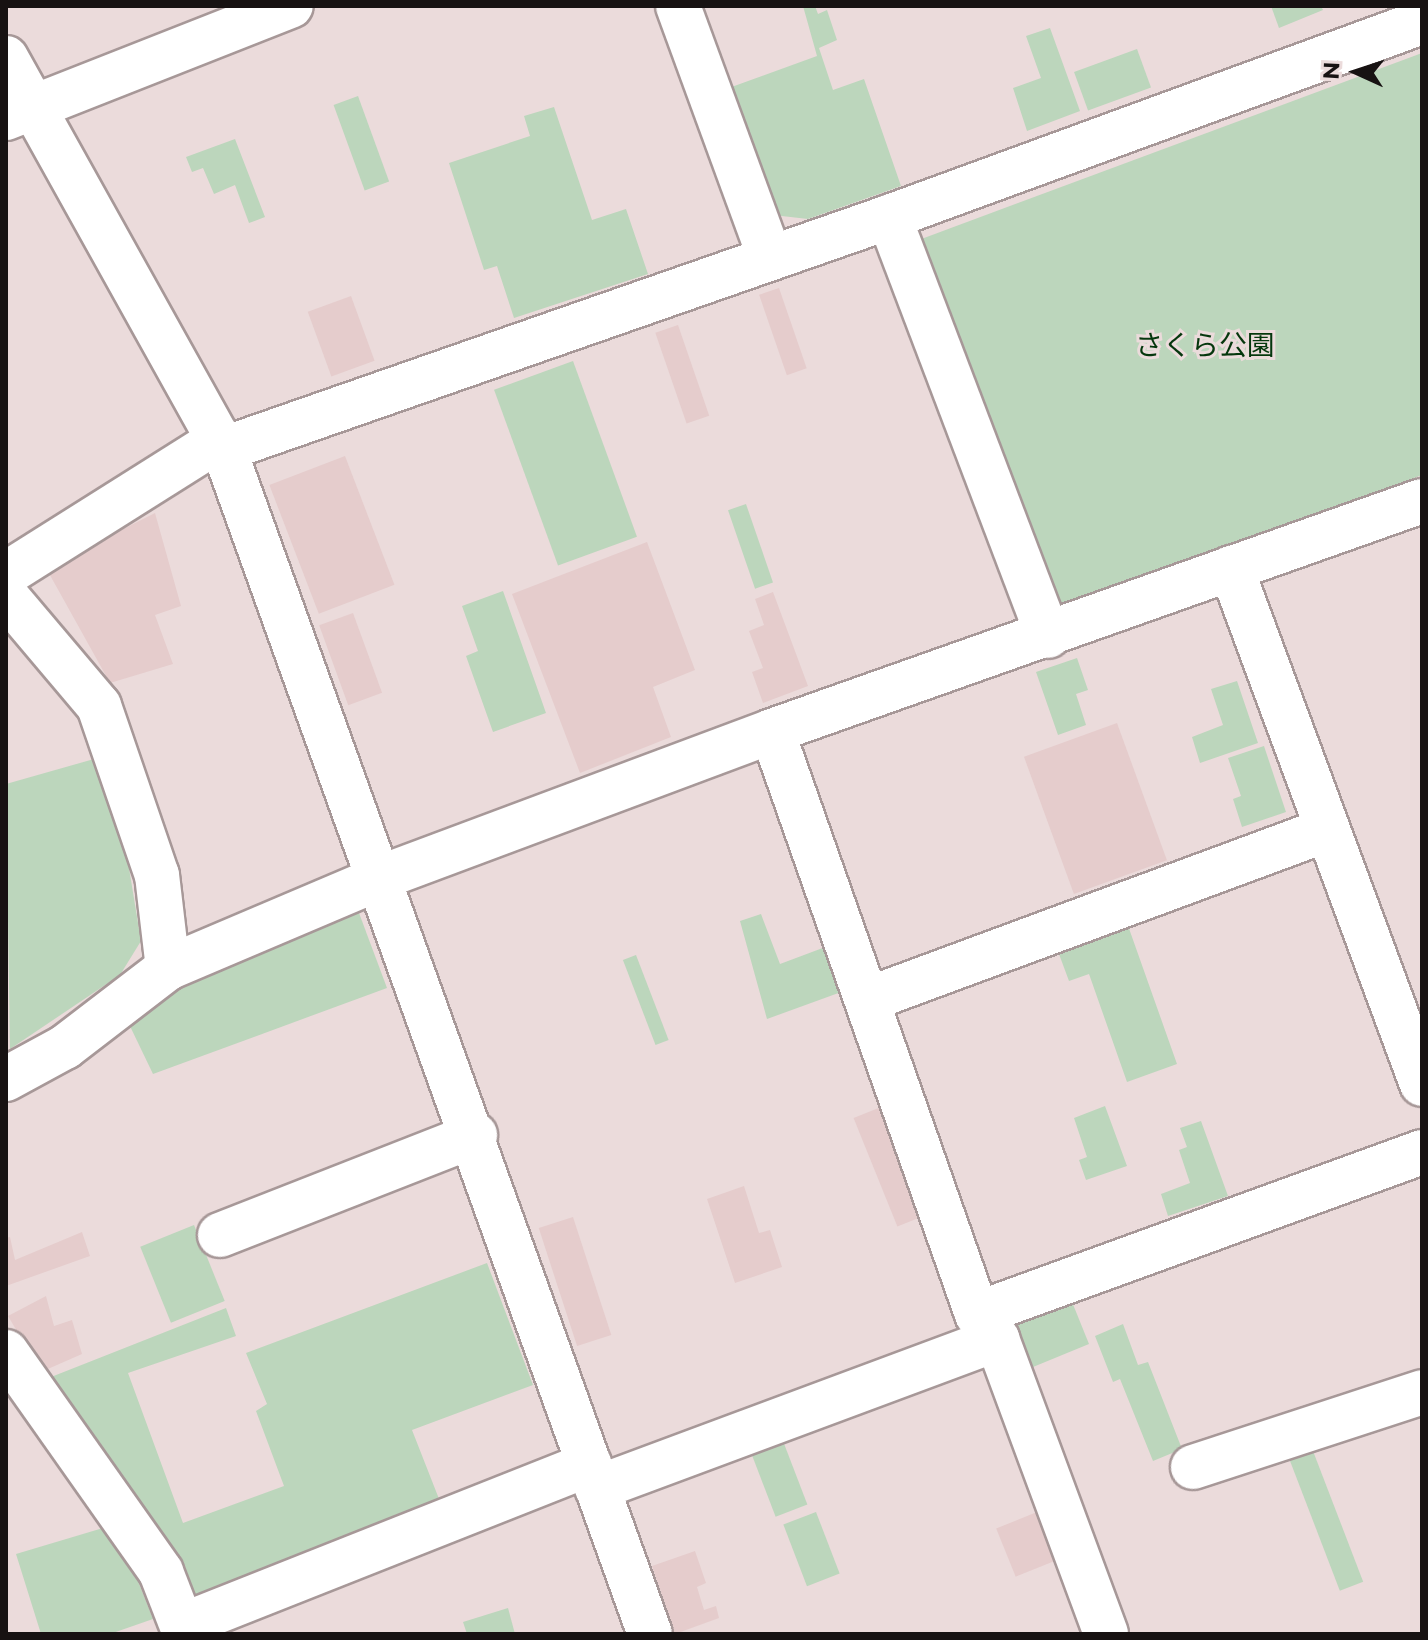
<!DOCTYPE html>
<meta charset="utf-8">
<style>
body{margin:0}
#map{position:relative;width:1428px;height:1640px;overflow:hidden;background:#ebdbdb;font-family:Montserrat,"Noto Sans JP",sans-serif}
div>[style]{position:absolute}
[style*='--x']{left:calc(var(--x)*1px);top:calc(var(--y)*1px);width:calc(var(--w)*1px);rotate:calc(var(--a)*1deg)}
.built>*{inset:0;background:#e5cccc;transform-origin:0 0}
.green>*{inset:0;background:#bcd6bc;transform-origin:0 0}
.roads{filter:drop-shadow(2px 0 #a79898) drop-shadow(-2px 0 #a79898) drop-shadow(0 2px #a79898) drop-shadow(0 -2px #a79898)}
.minor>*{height:44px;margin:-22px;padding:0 22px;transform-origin:22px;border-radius:22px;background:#fff}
span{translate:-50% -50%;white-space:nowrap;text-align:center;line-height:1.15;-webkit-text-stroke:6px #ebdbdb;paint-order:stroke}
.park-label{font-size:28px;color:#05370d}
.frame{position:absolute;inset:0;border:8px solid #171212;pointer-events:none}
.north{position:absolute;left:1316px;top:32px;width:80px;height:80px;-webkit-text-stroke:6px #ebdbdb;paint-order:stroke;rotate:273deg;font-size:22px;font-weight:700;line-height:32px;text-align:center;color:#171212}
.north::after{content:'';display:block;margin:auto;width:28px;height:36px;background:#171212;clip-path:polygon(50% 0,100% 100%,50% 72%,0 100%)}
</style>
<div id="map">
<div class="built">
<div style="left:779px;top:288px;width:85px;height:21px;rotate:71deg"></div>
<div style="left:351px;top:296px;width:69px;height:46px;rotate:70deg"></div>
<div style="left:678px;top:325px;width:96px;height:24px;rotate:71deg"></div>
<div style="left:345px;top:456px;width:138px;height:81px;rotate:69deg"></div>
<div style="clip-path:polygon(155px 513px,181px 606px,155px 615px,173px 664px,110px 683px,46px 568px)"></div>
<div style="clip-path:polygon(647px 542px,695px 670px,653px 687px,671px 737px,580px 773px,512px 594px)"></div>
<div style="clip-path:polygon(773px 592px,808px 686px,763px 703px,752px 672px,763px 668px,749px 631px,764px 625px,755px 599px)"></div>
<div style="left:353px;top:613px;width:85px;height:36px;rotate:70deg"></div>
<div style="left:1117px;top:723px;width:146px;height:99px;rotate:70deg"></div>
<div style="left:886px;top:1105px;width:117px;height:35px;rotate:68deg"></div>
<div style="clip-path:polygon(744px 1186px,759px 1233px,770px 1230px,782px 1267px,735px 1283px,707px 1199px)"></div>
<div style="left:573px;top:1217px;width:124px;height:36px;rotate:72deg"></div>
<div style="clip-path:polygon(82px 1232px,90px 1256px,6px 1286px,6px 1238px,10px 1237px,15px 1260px)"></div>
<div style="clip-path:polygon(46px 1296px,54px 1326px,72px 1320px,82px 1354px,41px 1372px,8px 1316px)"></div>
<div style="left:1037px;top:1512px;width:52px;height:44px;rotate:68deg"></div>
<div style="clip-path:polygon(695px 1551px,706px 1583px,697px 1587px,704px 1610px,716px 1606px,719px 1618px,675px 1634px,652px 1566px)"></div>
</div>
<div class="green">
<div style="clip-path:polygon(803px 6px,815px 6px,818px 14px,827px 10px,837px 40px,819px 48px,833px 90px,864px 79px,901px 186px,808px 219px,773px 215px,726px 89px,817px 56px)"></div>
<div style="clip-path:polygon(1271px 6px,1321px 6px,1323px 10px,1279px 28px)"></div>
<div style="clip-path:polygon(1050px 28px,1080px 111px,1027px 131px,1013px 88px,1041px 78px,1026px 36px)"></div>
<div style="left:1137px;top:49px;width:41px;height:67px;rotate:70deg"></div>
<div style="clip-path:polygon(1422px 53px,1422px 475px,1053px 613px,916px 241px)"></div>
<div style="left:358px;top:96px;width:91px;height:26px;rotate:70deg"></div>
<div style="clip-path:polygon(554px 107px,592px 220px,626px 209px,648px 274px,514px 318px,497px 266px,484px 270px,449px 163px,530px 136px,524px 116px)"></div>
<div style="clip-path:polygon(235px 139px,265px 217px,249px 223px,235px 185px,214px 194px,203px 168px,192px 172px,186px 157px)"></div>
<div style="left:573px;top:361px;width:187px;height:84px;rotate:70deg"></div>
<div style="left:746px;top:504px;width:83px;height:19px;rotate:71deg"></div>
<div style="clip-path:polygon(503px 591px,546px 713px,493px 732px,466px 656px,478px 651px,462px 606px)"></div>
<div style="clip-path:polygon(1077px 658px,1088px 690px,1076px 694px,1086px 725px,1058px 735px,1036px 672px)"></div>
<div style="clip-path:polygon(1237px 681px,1258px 743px,1200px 763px,1192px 737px,1223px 725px,1211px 689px)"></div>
<div style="clip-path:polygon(1264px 746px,1286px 812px,1242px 827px,1233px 799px,1241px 796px,1228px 758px)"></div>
<div style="clip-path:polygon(94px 759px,125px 844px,141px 941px,120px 975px,10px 1049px,6px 784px)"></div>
<div style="clip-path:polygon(359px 913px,387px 988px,153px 1074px,128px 1022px,171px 983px)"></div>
<div style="clip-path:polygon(761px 914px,780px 964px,828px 946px,844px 991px,767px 1019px,740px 921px)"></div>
<div style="clip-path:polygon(1126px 920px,1177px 1064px,1127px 1082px,1089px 974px,1069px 981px,1056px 946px)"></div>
<div style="left:636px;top:955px;width:91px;height:14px;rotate:69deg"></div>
<div style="clip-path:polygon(1105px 1106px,1127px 1166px,1086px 1180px,1079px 1160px,1087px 1157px,1074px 1118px)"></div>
<div style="clip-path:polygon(1201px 1121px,1228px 1196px,1168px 1216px,1161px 1194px,1190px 1183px,1179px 1150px,1187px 1147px,1180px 1128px)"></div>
<div style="left:194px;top:1225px;width:82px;height:58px;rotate:68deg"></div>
<div style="clip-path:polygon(487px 1263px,533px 1385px,412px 1430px,441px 1504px,194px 1598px,46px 1379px,226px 1308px,236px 1336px,128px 1373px,183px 1523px,284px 1486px,256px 1411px,267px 1404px,246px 1353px)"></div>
<div style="clip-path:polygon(1068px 1292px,1089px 1344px,1033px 1367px,1016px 1325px,1028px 1309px)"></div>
<div style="clip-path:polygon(1123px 1324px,1138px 1365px,1148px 1362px,1182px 1449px,1153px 1461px,1120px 1379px,1113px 1382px,1095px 1336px)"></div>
<div style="left:783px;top:1441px;width:68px;height:34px;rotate:69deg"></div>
<div style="left:1313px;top:1451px;width:140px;height:25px;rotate:69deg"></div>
<div style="left:816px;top:1512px;width:66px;height:35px;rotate:69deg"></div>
<div style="clip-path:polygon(103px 1528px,123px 1543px,153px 1619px,110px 1634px,41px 1634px,16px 1554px)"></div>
<div style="clip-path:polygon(508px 1608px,515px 1634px,467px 1634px,463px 1622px)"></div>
</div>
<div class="roads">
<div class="minor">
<div style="--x:678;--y:6;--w:267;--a:69.9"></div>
<div style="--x:6;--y:58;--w:448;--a:60.9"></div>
<div style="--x:224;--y:449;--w:1259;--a:70.23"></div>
<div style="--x:6;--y:118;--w:306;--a:-21.5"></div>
<div style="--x:889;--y:217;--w:448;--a:69.2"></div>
<div style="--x:224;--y:449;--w:704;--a:-19.23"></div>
<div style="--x:889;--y:217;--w:568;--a:-20.1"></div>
<div style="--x:1231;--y:568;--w:550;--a:69.69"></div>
<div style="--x:6;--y:574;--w:253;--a:-32.2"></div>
<div style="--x:6;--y:596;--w:144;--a:49.8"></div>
<div style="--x:99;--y:706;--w:179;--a:71.1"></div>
<div style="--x:157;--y:875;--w:94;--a:83.3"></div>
<div style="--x:772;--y:731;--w:618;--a:70.63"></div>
<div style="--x:977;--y:1314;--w:32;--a:51"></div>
<div style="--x:997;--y:1339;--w:314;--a:69.7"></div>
<div style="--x:869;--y:999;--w:488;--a:-20.3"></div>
<div style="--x:6;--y:1079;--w:67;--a:-28.5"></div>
<div style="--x:65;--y:1047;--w:130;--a:-37.5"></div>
<div style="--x:168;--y:968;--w:233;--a:-23"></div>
<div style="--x:382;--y:877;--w:416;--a:-20.5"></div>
<div style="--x:772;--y:731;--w:689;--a:-19.49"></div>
<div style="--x:220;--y:1235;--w:274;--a:-21.4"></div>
<div style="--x:977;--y:1314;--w:474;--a:-20"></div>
<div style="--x:6;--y:1352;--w:269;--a:54.8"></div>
<div style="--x:161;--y:1572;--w:66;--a:68.8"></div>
<div style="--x:1193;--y:1467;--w:241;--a:-18.1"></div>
<div style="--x:597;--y:1488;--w:427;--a:-20.4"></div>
<div style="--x:183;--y:1625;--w:437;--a:-21.6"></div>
</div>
</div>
<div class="park-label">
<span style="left:1205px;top:345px">さくら公園</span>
</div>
<div class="frame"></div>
<div class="north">N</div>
</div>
